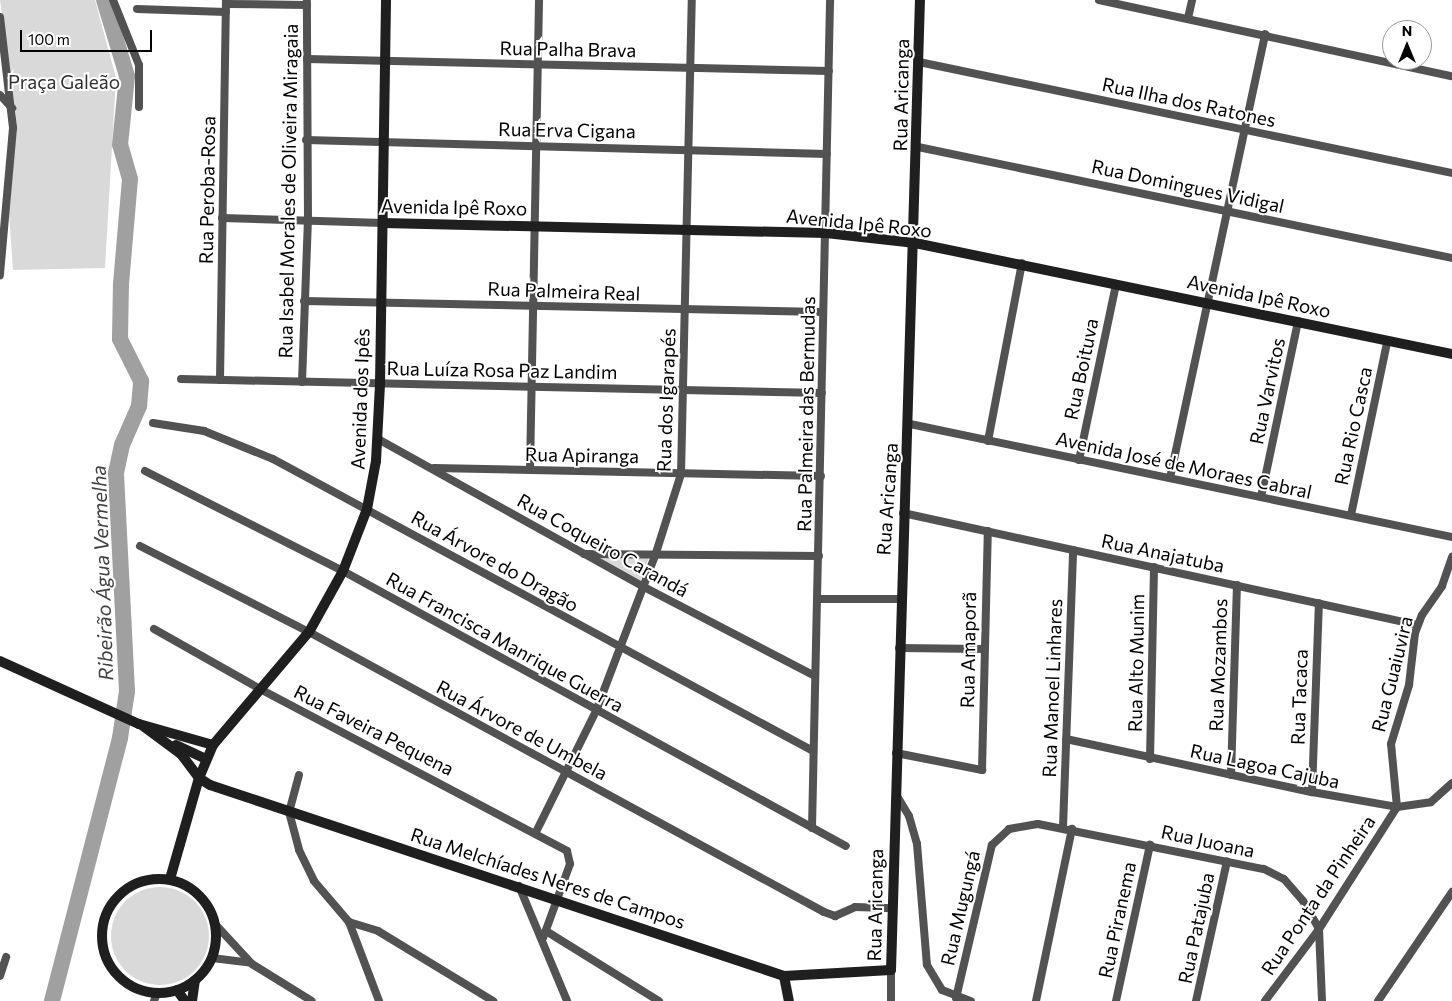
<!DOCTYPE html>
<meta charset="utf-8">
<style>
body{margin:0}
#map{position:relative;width:1452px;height:1001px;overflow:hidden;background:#fff;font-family:Commissioner,sans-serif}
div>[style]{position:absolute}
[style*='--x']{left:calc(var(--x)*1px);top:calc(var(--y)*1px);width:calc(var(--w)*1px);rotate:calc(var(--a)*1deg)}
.green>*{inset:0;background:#d9d9d9}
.round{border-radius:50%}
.river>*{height:16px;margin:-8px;padding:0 8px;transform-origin:8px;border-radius:8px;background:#a0a0a0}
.street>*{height:8px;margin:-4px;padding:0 4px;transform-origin:4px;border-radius:4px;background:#525252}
.secondary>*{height:10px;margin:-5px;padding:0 5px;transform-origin:5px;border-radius:5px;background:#1f1f1f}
.secondary>.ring{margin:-5px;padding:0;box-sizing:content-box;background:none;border:10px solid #1f1f1f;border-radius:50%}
span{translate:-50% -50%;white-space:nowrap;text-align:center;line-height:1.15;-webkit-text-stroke:4px #fff;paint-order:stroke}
.street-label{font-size:19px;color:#000}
.park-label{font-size:19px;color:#303030}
.water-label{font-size:20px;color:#414141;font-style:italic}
.north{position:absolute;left:1382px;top:20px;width:50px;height:50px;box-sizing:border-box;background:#fff;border:1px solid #999;border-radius:50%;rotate:0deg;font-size:14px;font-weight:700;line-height:20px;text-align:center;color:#000}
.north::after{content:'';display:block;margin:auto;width:18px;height:22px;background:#000;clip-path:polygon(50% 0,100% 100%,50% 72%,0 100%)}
.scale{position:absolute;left:20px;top:30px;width:132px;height:22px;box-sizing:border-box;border:2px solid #000;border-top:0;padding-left:6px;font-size:15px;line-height:18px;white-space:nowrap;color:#000;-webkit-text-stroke:4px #fff;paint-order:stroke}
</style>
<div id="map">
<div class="green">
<div style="clip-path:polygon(0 0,95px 0,116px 78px,105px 268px,13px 270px,9px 213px,16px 114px)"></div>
<div style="clip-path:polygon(577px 550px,651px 552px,639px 585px)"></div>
<div class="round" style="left:111px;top:887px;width:98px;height:98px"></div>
</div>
<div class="river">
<div style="--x:52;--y:1001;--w:272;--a:-75.5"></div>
<div style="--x:120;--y:738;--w:48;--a:-81.5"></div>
<div style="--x:127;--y:691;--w:218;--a:-92.9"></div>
<div style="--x:116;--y:473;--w:29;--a:-78"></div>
<div style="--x:122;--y:445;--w:43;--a:-66.4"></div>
<div style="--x:139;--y:406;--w:25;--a:-85"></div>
<div style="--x:141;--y:381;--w:47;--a:-116.6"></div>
<div style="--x:120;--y:339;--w:55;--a:-89"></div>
<div style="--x:121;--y:284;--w:105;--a:-85.1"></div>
<div style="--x:130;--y:179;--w:35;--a:-106"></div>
<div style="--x:120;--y:145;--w:69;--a:-84.2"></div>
<div style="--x:127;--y:76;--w:79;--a:-106.8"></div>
</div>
<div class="street">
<div style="--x:113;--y:0;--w:70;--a:68.2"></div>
<div style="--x:139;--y:65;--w:42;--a:90"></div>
<div style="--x:1099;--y:0;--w:361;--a:12.2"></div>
<div style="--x:226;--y:4;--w:81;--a:0.7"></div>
<div style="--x:137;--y:9;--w:89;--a:1.9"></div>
<div style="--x:0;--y:17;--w:112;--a:83.3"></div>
<div style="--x:13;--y:128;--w:148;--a:95.1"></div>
<div style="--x:1188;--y:18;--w:18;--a:-77"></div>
<div style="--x:307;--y:59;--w:522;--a:1.32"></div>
<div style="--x:919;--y:62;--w:544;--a:11.76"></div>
<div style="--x:0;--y:95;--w:18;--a:47"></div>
<div style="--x:306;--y:140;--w:521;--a:1.54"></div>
<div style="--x:918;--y:147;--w:545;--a:11.74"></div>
<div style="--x:222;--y:218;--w:161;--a:1.8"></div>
<div style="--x:304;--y:301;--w:519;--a:1.21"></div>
<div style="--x:181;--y:379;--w:641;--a:1.25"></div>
<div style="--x:220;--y:380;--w:380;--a:-89.1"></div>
<div style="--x:302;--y:382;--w:162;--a:-87.9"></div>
<div style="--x:308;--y:220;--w:220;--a:-90.3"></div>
<div style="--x:153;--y:423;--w:52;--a:8.9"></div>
<div style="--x:204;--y:431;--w:74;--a:22.1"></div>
<div style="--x:273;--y:459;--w:614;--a:28.4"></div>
<div style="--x:910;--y:424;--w:554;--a:11.78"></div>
<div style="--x:378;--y:439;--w:302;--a:29.1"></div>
<div style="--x:642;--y:586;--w:195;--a:27.5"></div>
<div style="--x:988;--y:441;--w:181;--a:-79.2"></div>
<div style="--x:1079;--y:460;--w:179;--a:-78.1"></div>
<div style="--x:434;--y:468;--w:387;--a:1.2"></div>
<div style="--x:530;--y:470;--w:470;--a:-88.9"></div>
<div style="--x:145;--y:471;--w:222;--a:26.8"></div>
<div style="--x:343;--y:571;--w:573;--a:28.67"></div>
<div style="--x:1170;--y:478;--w:454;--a:-77.9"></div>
<div style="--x:1261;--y:497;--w:180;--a:-78.1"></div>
<div style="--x:903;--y:513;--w:526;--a:12.29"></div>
<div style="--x:1351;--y:515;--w:176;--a:-78.2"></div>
<div style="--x:140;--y:546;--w:190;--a:27"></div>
<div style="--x:309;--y:632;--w:586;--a:28.53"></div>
<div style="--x:824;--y:912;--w:12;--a:20"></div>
<div style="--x:835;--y:916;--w:22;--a:-24"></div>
<div style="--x:855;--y:907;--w:38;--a:2"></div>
<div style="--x:584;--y:554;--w:235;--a:0.5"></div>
<div style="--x:818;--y:599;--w:82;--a:0"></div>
<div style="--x:154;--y:629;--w:122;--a:29.5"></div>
<div style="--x:260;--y:689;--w:347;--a:27.8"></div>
<div style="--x:567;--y:851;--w:13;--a:77"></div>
<div style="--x:570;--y:864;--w:79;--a:110"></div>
<div style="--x:899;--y:648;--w:84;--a:0.7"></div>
<div style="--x:1066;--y:739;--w:252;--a:12.2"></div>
<div style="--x:1312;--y:792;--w:86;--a:10"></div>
<div style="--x:1397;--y:807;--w:34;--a:-8"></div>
<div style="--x:1431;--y:802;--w:28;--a:-42"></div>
<div style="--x:896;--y:753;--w:88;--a:11.2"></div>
<div style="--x:982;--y:770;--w:239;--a:-88.6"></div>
<div style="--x:1150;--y:759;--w:192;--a:-88.8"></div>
<div style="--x:299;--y:775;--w:38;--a:105"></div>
<div style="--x:289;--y:812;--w:39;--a:75"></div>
<div style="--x:299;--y:850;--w:34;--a:64"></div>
<div style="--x:314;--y:881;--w:54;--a:49.5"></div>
<div style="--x:349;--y:922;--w:85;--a:69.2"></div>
<div style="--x:1231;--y:775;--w:190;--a:-88.2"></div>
<div style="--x:1312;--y:792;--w:189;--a:-87.9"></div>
<div style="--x:897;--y:796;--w:23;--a:59"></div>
<div style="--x:909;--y:816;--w:29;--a:74"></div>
<div style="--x:917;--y:844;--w:121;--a:85.3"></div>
<div style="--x:927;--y:965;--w:29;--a:59"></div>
<div style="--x:942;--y:990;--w:31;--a:21"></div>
<div style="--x:1397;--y:807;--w:63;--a:-95.4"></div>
<div style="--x:1391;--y:744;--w:62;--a:-73"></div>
<div style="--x:1409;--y:685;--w:52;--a:-83.4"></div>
<div style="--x:1415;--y:633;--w:19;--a:-69"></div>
<div style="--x:1422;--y:615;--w:35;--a:-55"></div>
<div style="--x:1442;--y:586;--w:31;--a:-71"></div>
<div style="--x:1063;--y:827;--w:277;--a:-87.9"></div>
<div style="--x:812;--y:828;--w:828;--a:-88.75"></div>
<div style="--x:536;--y:832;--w:135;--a:-63.6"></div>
<div style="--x:596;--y:711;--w:166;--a:-69.2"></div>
<div style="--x:655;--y:556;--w:86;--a:-72.4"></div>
<div style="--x:681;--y:474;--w:474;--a:-88.7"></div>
<div style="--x:519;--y:886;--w:125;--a:67.3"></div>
<div style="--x:349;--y:922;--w:30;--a:17"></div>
<div style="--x:378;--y:931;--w:135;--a:31.3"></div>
<div style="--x:215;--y:924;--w:54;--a:47.2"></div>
<div style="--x:252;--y:964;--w:70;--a:31.7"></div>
<div style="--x:546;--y:931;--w:133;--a:31.8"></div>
<div style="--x:212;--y:958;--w:38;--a:7"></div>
<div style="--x:891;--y:970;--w:31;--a:90"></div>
<div style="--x:0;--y:976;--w:20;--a:-72"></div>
<div style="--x:956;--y:998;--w:157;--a:-76.8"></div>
<div style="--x:992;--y:845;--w:23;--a:-43"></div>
<div style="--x:1009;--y:829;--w:29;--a:-10"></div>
<div style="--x:1038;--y:824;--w:230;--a:11.3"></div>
<div style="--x:1264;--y:869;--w:22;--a:27"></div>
<div style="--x:1284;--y:879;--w:29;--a:49"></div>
<div style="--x:1303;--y:901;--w:32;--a:60"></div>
<div style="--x:1319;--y:929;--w:72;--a:87.6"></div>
<div style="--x:154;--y:1001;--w:9;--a:-69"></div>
<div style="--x:1036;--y:1001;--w:176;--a:-78.2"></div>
<div style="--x:1116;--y:1001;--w:160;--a:-77.7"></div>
<div style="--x:1196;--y:1001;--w:143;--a:-77.5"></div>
<div style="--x:1265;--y:1001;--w:90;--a:-53.1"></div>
<div style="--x:1319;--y:929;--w:145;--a:-57.4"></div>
<div style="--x:1378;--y:1001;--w:132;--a:-55.8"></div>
</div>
<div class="secondary">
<div style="--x:383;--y:223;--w:443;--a:1.3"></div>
<div style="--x:826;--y:233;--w:90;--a:6.4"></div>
<div style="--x:915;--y:243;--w:548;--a:11.68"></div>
<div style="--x:0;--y:661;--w:153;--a:24.4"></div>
<div style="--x:139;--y:724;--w:77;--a:15.8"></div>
<div style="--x:143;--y:726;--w:47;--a:36.4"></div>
<div style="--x:181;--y:754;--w:30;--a:53"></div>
<div style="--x:199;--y:778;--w:13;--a:32"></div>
<div style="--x:210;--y:785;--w:605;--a:18.4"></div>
<div style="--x:784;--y:976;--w:107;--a:-3.2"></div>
<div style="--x:891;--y:970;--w:970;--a:-88.29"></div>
<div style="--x:176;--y:745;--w:33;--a:25"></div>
<div style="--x:170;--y:879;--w:105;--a:-74"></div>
<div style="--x:199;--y:778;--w:36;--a:-67"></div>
<div style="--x:213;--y:745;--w:148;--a:-49.7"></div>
<div style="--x:309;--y:632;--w:70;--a:-60.9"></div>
<div style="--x:343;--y:571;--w:66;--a:-68.8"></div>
<div style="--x:367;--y:509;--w:49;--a:-79.4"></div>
<div style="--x:376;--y:461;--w:77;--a:-87"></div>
<div style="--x:380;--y:384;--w:384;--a:-89.1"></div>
<div class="ring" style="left:102px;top:879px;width:104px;height:104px"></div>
<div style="--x:784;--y:976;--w:25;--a:79"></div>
<div style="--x:177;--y:990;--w:14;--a:54"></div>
<div style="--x:192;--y:1001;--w:21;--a:-82"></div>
</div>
<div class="street-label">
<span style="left:568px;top:49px;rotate:1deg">Rua Palha Brava</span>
<span style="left:901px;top:95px;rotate:-89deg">Rua Aricanga</span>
<span style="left:1189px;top:102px;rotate:12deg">Rua Ilha dos Ratones</span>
<span style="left:567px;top:130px;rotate:1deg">Rua Erva Cigana</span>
<span style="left:1188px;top:186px;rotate:12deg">Rua Domingues Vidigal</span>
<span style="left:207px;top:190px;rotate:-89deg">Rua Peroba-Rosa</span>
<span style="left:288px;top:191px;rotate:-89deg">Rua Isabel Morales de Oliveira Miragaia</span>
<span style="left:454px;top:207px;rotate:1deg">Avenida Ipê Roxo</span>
<span style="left:859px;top:223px;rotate:6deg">Avenida Ipê Roxo</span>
<span style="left:564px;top:291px;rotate:2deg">Rua Palmeira Real</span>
<span style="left:1259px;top:296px;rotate:12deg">Avenida Ipê Roxo</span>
<span style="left:1081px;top:369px;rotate:-78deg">Rua Boituva</span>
<span style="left:502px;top:370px;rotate:1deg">Rua Luíza Rosa Paz Landim</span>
<span style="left:1267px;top:391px;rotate:-78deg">Rua Varvitos</span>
<span style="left:360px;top:399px;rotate:-88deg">Avenida dos Ipês</span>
<span style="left:666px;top:400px;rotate:-88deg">Rua dos Igarapés</span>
<span style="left:806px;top:414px;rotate:-89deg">Rua Palmeira das Bermudas</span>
<span style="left:1353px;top:426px;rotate:-78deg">Rua Rio Casca</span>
<span style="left:582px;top:455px;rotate:1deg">Rua Apiranga</span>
<span style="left:1184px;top:465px;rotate:12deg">Avenida José de Moraes Cabral</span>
<span style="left:887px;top:499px;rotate:-86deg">Rua Aricanga</span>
<span style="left:603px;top:545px;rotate:29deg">Rua Coqueiro Carandá</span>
<span style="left:1163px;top:553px;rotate:12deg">Rua Anajatuba</span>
<span style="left:495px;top:561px;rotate:29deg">Rua Árvore do Dragão</span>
<span style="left:505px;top:642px;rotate:29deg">Rua Francisca Manrique Guerra</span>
<span style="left:968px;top:650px;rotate:-89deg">Rua Amaporã</span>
<span style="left:1136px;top:663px;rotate:-89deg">Rua Alto Munim</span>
<span style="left:1218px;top:665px;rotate:-88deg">Rua Mozambos</span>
<span style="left:1392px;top:674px;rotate:-76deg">Rua Guaiuvira</span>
<span style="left:1052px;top:688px;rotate:-88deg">Rua Manoel Linhares</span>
<span style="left:1299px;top:697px;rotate:-88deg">Rua Tacaca</span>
<span style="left:374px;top:730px;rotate:27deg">Rua Faveira Pequena</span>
<span style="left:522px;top:730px;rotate:28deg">Rua Árvore de Umbela</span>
<span style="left:1265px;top:766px;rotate:12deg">Rua Lagoa Cajuba</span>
<span style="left:1208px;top:841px;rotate:12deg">Rua Juoana</span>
<span style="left:548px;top:878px;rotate:18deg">Rua Melchíades Neres de Campos</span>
<span style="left:1318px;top:895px;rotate:-56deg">Rua Ponta da Pinheira</span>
<span style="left:875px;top:905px;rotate:-89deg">Rua Aricanga</span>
<span style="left:960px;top:908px;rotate:-77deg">Rua Mugungá</span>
<span style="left:1117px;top:920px;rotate:-78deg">Rua Piranema</span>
<span style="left:1196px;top:928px;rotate:-78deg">Rua Patajuba</span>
</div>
<div class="park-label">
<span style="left:64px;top:82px">Praça Galeão</span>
</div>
<div class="water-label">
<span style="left:102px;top:573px;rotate:-92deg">Ribeirão Água Vermelha</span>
</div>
<div class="north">N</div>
<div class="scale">100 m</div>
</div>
